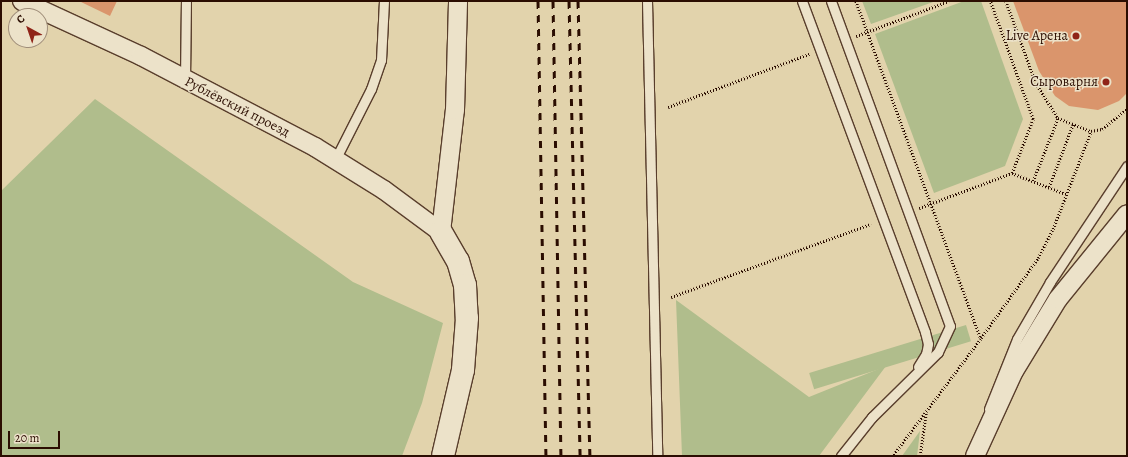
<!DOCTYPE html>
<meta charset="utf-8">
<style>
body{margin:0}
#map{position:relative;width:1128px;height:457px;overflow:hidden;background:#e2d3ac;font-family:Alegreya,serif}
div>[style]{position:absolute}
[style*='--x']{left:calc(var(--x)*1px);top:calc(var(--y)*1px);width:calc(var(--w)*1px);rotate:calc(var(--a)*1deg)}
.green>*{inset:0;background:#b0bd8c;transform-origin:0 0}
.building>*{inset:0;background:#da956c}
.path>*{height:2.5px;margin-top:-1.25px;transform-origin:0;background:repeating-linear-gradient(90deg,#2b0d01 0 1px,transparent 0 3px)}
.roads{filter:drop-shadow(1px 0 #593e2c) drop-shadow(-1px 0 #593e2c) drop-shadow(0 1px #593e2c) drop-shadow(0 -1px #593e2c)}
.lane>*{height:9px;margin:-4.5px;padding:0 4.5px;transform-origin:4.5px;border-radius:4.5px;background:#ece2c9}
.street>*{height:18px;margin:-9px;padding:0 9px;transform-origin:9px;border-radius:9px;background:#ece2c9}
.secondary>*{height:22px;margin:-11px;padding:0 11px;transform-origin:11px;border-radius:11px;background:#ece2c9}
.rail>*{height:3px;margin-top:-1.5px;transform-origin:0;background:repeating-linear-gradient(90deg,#2b0d01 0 7px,transparent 0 14px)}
.dots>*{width:11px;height:11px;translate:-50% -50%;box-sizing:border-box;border:2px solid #ece2c9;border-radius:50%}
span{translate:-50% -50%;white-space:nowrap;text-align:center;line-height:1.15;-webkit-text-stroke:3px #ece2c9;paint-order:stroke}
.poi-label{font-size:14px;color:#2b0d01}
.right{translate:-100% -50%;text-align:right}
.street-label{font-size:14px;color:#2b0d01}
.frame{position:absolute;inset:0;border:2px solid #2b0d01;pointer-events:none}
.north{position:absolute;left:8px;top:8px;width:40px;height:40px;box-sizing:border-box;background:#ece2c9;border:1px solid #9f8d79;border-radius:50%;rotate:320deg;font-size:11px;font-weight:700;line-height:16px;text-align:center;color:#2b0d01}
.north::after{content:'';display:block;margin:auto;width:14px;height:18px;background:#8f2418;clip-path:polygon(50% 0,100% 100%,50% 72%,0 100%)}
.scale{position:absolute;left:8px;top:431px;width:52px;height:18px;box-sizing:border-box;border:2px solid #2b0d01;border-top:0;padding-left:5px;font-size:12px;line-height:14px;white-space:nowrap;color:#2b0d01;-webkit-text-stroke:3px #ece2c9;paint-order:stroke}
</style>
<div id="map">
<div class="green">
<div style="clip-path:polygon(862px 1px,936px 1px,871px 24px)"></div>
<div style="clip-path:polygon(964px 1px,981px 1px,1023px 119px,1005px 166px,934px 193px,875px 34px)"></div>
<div style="clip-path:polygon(95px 99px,353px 282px,443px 323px,422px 403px,402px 456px,1px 456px,1px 191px)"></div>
<div style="clip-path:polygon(676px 300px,809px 397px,886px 366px,819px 456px,682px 456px)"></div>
<div style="left:966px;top:325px;width:17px;height:164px;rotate:73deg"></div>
<div style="clip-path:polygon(920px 431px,917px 456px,902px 456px)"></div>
</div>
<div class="building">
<div style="clip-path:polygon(79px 1px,117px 1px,110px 16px)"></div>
<div style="clip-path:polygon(1013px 1px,1127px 1px,1127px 93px,1119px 101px,1098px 110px,1069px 106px,1055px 96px,1039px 71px)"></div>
</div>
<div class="path">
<div style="--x:856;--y:1;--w:360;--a:69.7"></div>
<div style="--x:981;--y:339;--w:146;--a:126.9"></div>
<div style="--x:1006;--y:1;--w:87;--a:69.9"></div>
<div style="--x:1036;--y:83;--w:41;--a:57.8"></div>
<div style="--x:1058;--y:118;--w:35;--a:22"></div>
<div style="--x:1091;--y:131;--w:11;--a:-10"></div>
<div style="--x:1102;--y:129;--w:32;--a:-39"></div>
<div style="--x:856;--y:36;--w:99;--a:-20.6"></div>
<div style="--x:668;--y:107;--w:151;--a:-20.6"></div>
<div style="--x:1012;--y:173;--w:58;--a:21.3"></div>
<div style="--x:1033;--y:181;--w:68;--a:-68.4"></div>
<div style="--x:1049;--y:187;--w:67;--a:-69.1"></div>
<div style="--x:919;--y:208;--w:99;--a:-20.6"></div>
<div style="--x:1012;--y:173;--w:58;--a:-68.7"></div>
<div style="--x:1033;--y:119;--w:126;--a:-110"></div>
<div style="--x:671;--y:297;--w:213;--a:-20.1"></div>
<div style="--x:981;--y:338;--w:98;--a:-54.5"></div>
<div style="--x:1038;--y:258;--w:33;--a:-63"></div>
<div style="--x:1053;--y:229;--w:105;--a:-68.8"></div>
<div style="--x:920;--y:456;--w:43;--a:-82.1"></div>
</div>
<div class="roads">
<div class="lane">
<div style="--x:647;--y:1;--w:455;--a:88.7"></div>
<div style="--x:802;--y:1;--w:353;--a:69.6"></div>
<div style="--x:925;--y:332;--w:12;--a:76"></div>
<div style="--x:928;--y:344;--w:10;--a:101"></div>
<div style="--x:926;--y:354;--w:15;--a:122"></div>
<div style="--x:831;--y:1;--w:346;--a:69.9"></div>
<div style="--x:950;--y:326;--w:29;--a:115"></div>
<div style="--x:938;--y:352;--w:93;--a:135.4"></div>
<div style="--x:872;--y:417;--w:50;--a:128.5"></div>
<div style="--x:185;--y:80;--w:79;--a:-89.3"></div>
<div style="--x:336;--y:158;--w:77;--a:-63.1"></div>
<div style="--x:371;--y:89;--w:31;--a:-71"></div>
<div style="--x:381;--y:60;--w:59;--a:-87.1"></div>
<div style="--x:989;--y:409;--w:75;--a:-68.2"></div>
<div style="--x:1017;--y:339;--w:66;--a:-59.9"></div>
<div style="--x:1050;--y:282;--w:139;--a:-56.4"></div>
</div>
<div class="street">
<div style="--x:22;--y:1;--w:131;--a:24.8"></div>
<div style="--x:141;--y:56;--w:196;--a:27.6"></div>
<div style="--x:315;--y:147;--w:81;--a:31.9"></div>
<div style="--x:384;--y:190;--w:71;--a:36.4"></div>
<div style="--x:441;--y:232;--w:123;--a:-83.5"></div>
<div style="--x:455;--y:110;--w:109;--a:-88.4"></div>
<div style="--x:975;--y:456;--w:94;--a:-65.4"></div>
<div style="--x:1014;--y:371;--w:84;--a:-58.6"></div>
<div style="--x:1058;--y:299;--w:109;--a:-50.9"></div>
</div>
<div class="secondary">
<div style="--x:441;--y:232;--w:34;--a:60"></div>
<div style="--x:458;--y:261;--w:25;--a:74"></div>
<div style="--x:465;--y:285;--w:33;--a:87"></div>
<div style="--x:467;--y:318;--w:52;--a:94.4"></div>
<div style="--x:463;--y:370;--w:88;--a:103.1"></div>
</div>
</div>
<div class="rail">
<div style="--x:538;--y:1;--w:455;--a:89"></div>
<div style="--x:553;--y:1;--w:455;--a:89"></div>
<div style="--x:569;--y:1;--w:455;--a:88.6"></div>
<div style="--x:578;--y:1;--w:455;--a:88.5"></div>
</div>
<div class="dots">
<div style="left:1076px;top:36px;background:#8f2418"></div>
<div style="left:1106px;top:82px;background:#8f2418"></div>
</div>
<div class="poi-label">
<span class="right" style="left:1068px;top:36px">Live Арена</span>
<span class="right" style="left:1098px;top:82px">Сыроварня</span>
</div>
<div class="street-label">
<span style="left:237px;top:107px;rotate:27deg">Рублёвский проезд</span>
</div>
<div class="frame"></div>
<div class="north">С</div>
<div class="scale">20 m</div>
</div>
